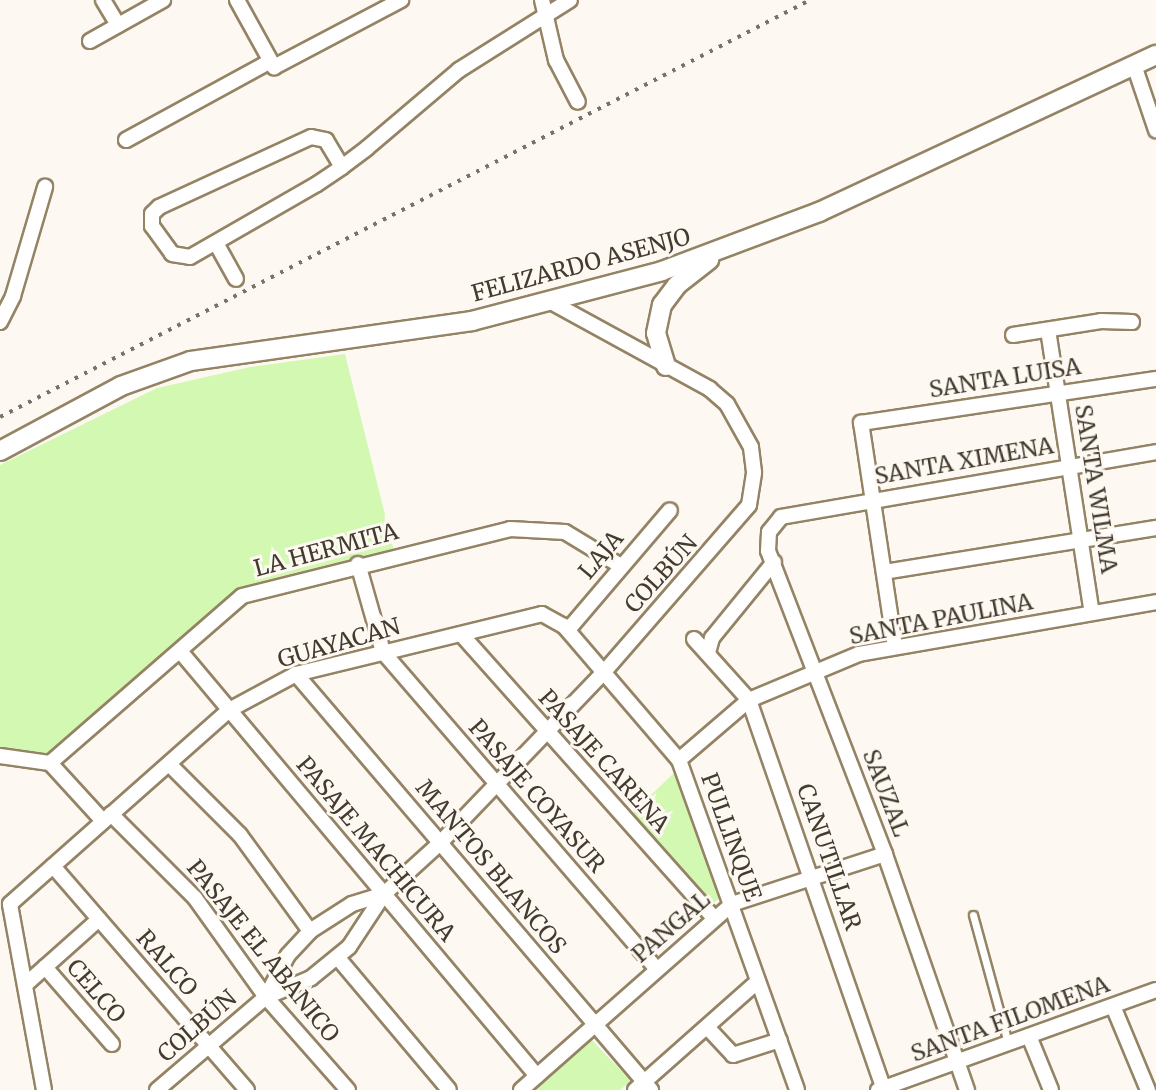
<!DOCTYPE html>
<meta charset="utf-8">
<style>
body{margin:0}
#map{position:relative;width:1156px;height:1090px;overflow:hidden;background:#fdf9f2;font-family:Merriweather,serif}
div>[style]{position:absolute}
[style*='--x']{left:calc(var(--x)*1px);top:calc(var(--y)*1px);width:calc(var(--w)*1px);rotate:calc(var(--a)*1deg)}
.green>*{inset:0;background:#d3f8b2}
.roads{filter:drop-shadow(2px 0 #948364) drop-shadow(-2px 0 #948364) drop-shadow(0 2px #948364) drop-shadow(0 -2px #948364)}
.service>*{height:7px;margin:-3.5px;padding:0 3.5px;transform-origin:3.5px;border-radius:3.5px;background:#fff}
.minor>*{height:14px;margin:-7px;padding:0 7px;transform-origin:7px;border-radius:7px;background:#fff}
.tertiary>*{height:18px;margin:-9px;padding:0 9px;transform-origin:9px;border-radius:9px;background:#fff}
.rail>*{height:3.5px;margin-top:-1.75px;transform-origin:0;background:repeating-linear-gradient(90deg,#797267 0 3.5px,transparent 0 10.5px)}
span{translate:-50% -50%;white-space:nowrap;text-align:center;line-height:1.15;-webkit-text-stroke:6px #fdf9f2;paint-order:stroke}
.street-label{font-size:23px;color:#433b2e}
</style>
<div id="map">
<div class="green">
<div style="clip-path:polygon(345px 354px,394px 551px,243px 592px,48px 757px,0 749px,0 465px,157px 388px,250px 367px)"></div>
<div style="clip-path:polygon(674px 773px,720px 898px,712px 904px,632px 813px)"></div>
<div style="clip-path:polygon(591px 1039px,631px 1081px,620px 1090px,534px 1090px)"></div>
</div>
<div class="roads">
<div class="service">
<div style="--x:973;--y:915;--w:133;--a:74.7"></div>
</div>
<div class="minor">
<div style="--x:103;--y:0;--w:29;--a:59"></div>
<div style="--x:237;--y:0;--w:77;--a:61.1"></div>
<div style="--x:274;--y:67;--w:144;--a:-27.8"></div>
<div style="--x:542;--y:0;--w:62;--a:76.9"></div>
<div style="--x:556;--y:60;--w:47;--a:62.4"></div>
<div style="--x:90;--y:41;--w:84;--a:-29.3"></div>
<div style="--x:1134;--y:65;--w:69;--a:71.3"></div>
<div style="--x:126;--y:140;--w:163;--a:-28.6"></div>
<div style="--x:342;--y:167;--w:31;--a:-121"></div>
<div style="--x:326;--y:140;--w:15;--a:-169"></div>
<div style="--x:311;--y:137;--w:167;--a:155.3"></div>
<div style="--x:159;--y:207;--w:10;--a:135"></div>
<div style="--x:152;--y:214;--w:12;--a:90"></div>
<div style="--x:152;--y:226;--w:34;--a:54"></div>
<div style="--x:172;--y:254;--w:18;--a:9"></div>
<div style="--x:190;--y:257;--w:146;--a:-29.9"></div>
<div style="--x:317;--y:184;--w:30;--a:-34"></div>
<div style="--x:342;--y:167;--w:31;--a:-37"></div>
<div style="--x:367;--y:148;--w:121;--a:-40.3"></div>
<div style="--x:459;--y:70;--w:131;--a:-32.2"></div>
<div style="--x:216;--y:243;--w:41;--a:60.9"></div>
<div style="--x:0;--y:322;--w:29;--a:-63"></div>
<div style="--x:13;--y:296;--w:114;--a:-73.6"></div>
<div style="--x:1048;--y:330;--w:286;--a:81.2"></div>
<div style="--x:1013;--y:335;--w:89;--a:-9"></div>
<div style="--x:1101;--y:321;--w:31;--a:2"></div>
<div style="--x:358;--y:564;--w:91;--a:74.1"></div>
<div style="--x:383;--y:652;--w:419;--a:49.2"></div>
<div style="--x:884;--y:572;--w:276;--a:-9.2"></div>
<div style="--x:568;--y:630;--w:157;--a:-49.6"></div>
<div style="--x:461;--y:634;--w:380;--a:48.3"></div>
<div style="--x:694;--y:639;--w:82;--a:48"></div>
<div style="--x:749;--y:700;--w:410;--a:70.9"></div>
<div style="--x:895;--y:647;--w:227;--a:-98.6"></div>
<div style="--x:861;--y:423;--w:298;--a:-8.5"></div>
<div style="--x:180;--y:651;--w:555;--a:49.97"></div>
<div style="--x:708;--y:653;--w:16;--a:-75"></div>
<div style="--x:712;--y:638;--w:98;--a:-50.8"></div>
<div style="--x:296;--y:674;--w:547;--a:49.52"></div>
<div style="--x:0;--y:756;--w:50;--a:8"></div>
<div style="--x:50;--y:763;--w:254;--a:-41"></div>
<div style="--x:242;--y:596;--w:276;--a:-14"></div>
<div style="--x:510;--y:529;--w:55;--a:3.1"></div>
<div style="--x:565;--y:532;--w:66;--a:31.3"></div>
<div style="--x:679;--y:760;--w:92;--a:-40.6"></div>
<div style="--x:749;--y:700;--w:119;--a:-22.7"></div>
<div style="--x:859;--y:654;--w:302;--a:-9.9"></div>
<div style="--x:50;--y:763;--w:79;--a:47.6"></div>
<div style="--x:169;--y:764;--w:100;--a:45"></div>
<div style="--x:240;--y:835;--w:119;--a:53.9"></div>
<div style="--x:111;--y:814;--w:119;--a:45"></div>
<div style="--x:195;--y:898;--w:122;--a:54.4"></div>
<div style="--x:266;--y:997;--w:124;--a:48.6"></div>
<div style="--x:53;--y:866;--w:296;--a:49.1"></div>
<div style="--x:338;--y:958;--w:172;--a:49.9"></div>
<div style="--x:45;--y:967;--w:102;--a:49"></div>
<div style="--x:25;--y:985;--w:99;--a:-41.7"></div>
<div style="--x:266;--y:997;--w:49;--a:-22.9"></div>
<div style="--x:311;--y:978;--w:49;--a:-39.2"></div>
<div style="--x:349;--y:947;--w:64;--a:-56.6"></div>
<div style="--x:384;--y:894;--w:76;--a:-42.3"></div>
<div style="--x:440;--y:843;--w:237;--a:-46.2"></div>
<div style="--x:604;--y:672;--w:221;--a:-49"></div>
<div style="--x:749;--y:505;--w:33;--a:-81"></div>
<div style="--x:754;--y:472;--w:25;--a:-97"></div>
<div style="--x:751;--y:447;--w:49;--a:-119.2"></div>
<div style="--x:727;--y:404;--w:23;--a:-139"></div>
<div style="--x:710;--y:389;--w:181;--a:-151.3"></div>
<div style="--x:1113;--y:1006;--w:91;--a:67.4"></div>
<div style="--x:707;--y:1027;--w:38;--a:47"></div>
<div style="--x:733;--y:1055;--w:49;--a:-17.7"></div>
<div style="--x:1029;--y:1036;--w:58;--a:67.8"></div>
<div style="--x:44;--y:1090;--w:189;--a:-100.4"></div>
<div style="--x:10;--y:904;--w:293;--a:-41.5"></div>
<div style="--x:229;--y:710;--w:76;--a:-28.2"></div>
<div style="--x:296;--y:674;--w:253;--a:-13.7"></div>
<div style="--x:542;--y:614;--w:25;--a:29"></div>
<div style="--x:564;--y:626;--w:177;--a:49.4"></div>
<div style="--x:679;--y:760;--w:350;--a:70.3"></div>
<div style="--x:157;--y:1090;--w:143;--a:-40.5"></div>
<div style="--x:266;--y:997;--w:47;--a:-62.4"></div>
<div style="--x:288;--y:955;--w:33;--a:-47"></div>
<div style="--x:310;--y:931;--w:50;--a:-32.7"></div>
<div style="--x:352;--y:904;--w:34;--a:-17"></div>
<div style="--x:521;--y:1090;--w:281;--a:-41.4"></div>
<div style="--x:732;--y:904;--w:161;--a:-18.1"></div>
<div style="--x:635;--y:1090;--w:164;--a:-41.5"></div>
<div style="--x:878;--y:1090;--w:295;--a:-19.8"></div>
<div style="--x:967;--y:1090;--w:250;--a:-109.2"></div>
<div style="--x:885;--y:854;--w:325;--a:-111.1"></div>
<div style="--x:768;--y:551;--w:19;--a:-87"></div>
<div style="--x:769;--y:532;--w:19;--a:-51"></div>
<div style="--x:781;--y:517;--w:381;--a:-9.8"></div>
</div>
<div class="tertiary">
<div style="--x:666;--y:366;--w:34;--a:-107"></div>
<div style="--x:656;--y:333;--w:29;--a:-78"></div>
<div style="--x:662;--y:305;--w:25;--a:-53"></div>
<div style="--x:677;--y:285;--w:41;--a:-38"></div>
<div style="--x:0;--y:451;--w:137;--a:-28.2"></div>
<div style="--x:121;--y:386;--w:74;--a:-19.7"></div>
<div style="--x:191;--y:361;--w:284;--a:-8.1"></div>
<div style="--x:472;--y:321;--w:196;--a:-14.7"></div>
<div style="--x:662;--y:271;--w:168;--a:-20.6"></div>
<div style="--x:819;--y:212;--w:372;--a:-25"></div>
</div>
</div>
<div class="rail">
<div style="--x:0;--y:417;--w:911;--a:-27.24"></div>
</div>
<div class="street-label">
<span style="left:581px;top:265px;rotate:-15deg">FELIZARDO ASENJO</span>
<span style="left:1005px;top:378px;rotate:-9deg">SANTA LUISA</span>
<span style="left:964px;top:461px;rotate:-10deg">SANTA XIMENA</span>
<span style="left:1096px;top:489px;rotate:81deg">SANTA WILMA</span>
<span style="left:326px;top:550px;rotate:-15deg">LA HERMITA</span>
<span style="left:601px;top:555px;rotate:-50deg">LAJA</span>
<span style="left:661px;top:574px;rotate:-48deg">COLBÚN</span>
<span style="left:941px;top:619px;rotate:-11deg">SANTA PAULINA</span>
<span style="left:339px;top:643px;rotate:-16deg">GUAYACAN</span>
<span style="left:604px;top:761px;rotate:48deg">PASAJE CARENA</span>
<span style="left:886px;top:793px;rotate:69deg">SAUZAL</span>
<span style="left:537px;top:796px;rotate:49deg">PASAJE COYASUR</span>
<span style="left:731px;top:837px;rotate:70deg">PULLINQUE</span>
<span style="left:376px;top:849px;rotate:50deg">PASAJE MACHICURA</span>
<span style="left:829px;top:857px;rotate:71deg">CANUTILLAR</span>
<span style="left:491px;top:867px;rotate:50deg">MANTOS BLANCOS</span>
<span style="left:671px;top:927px;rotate:-41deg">PANGAL</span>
<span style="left:263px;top:951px;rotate:51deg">PASAJE EL ABANICO</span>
<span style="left:167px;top:963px;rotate:49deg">RALCO</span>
<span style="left:96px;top:991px;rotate:49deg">CELCO</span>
<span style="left:1010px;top:1019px;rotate:-20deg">SANTA FILOMENA</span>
<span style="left:197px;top:1026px;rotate:-41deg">COLBÚN</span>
</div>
</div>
